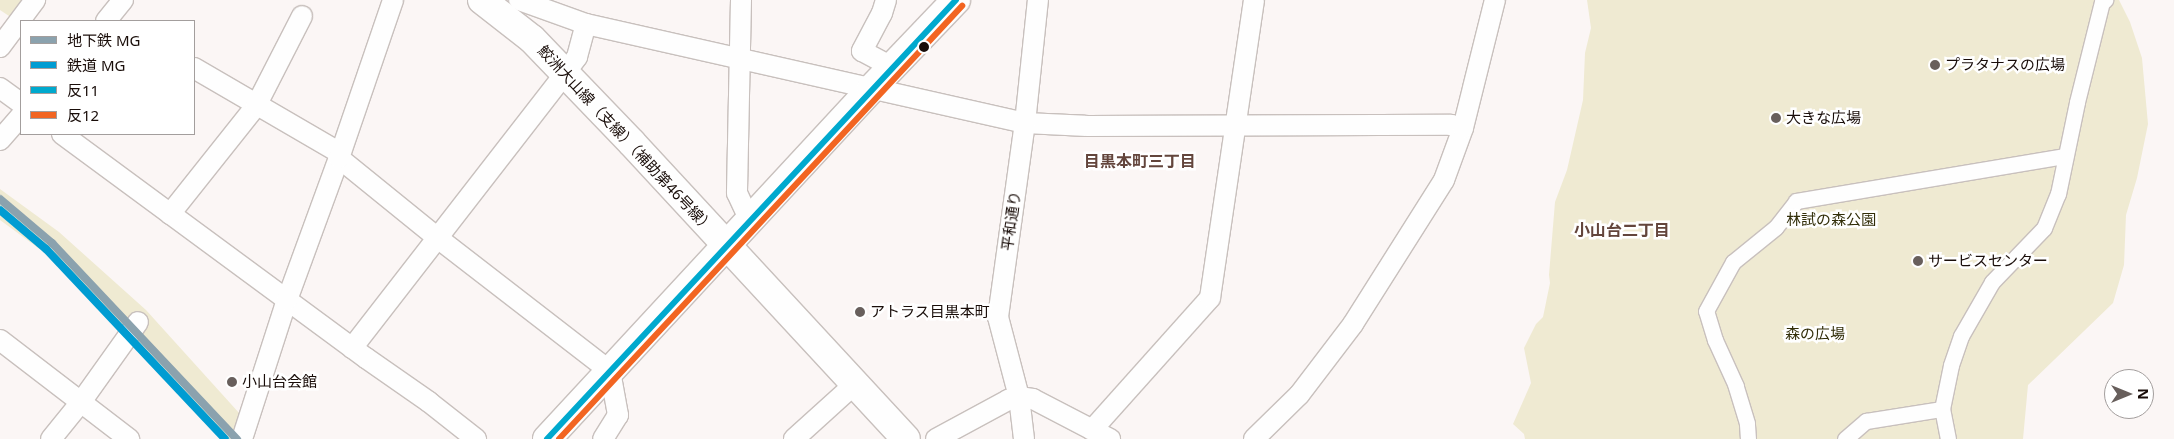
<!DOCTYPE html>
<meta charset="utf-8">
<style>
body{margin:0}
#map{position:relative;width:2174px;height:439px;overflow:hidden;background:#fbf6f5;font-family:"Noto Sans","Noto Sans JP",sans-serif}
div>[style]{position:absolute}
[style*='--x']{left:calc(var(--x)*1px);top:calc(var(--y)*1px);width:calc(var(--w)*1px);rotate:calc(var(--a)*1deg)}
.green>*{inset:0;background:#efead2}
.roads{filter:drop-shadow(1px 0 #c8c0bd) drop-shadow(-1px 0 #c8c0bd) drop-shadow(0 1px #c8c0bd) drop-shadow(0 -1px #c8c0bd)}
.pedestrian>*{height:15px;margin:-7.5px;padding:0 7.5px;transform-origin:7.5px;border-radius:7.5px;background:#fefefe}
.minor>*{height:20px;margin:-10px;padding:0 10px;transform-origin:10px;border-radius:10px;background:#fefefe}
.secondary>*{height:28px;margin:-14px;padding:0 14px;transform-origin:14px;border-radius:14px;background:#fefefe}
.bus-1>*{height:6px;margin:-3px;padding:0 3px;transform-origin:3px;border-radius:3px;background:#00a9ce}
.bus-2>*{height:6px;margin:-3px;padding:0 3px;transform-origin:3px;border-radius:3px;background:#f26522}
.rail-1>*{height:8px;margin:-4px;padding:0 4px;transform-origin:4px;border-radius:4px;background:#009cd2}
.metro-1>*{height:8px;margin:-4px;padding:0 4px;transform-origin:4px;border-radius:4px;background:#8ba2ae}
.dots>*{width:14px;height:14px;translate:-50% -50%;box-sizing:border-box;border:2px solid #fff;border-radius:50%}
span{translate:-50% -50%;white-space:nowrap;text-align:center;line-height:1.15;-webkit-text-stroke:5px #fff;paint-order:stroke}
.poi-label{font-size:15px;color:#190d09}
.left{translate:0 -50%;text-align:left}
.street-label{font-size:15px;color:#190d09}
.park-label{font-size:15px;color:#322e09}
.neighbourhood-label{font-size:16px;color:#63453c;font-weight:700}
.legend{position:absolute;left:20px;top:20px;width:175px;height:115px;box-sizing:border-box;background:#fff;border:1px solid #a39e9d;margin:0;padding:6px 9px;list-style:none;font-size:15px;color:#190d09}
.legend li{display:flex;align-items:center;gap:10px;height:25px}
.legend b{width:25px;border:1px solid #a39e9d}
.north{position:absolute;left:2104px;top:369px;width:50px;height:50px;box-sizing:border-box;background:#fff;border:1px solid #a39e9d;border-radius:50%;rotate:90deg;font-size:14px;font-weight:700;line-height:20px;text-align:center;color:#190d09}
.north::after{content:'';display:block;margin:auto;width:18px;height:22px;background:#685f5c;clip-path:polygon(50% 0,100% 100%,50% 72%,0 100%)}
</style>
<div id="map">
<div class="green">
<div style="clip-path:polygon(0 0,28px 0,15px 20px,0 10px)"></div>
<div style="clip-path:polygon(1587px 0,2119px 0,2130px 22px,2142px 58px,2148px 124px,2137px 178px,2126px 215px,2124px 265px,2113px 303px,2028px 385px,2023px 439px,1525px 439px,1524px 434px,1513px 424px,1531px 383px,1524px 348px,1536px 324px,1543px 317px,1550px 283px,1549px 275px,1555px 202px,1567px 170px,1583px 100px,1585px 53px,1591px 28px)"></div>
<div style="clip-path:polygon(0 189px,59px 232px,146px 310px,240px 414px,233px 439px,222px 439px,130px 333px,45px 253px,0 220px)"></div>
</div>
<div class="roads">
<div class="pedestrian">
<div style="--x:1748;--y:439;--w:16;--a:-94"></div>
<div style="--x:1747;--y:423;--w:39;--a:-107"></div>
<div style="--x:1736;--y:386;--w:51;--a:-114.5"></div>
<div style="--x:1715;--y:340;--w:30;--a:-107"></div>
<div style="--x:1706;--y:311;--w:56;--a:-61.1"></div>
<div style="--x:1733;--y:262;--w:55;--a:-39.1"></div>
<div style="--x:1776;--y:227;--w:33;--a:-52"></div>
<div style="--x:1796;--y:201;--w:273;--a:-9.5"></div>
<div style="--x:1845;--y:439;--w:28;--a:-41"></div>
<div style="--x:1866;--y:421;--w:77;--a:-9"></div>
<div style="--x:1948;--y:439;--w:31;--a:-101"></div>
<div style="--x:1942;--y:409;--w:45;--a:-78.4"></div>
<div style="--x:1951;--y:365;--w:31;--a:-71"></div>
<div style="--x:1961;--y:336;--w:62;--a:-60.1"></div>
<div style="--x:1992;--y:282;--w:75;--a:-46.1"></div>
<div style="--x:2044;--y:228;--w:37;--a:-68"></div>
<div style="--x:2058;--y:194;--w:94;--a:-78.3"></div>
<div style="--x:2077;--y:102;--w:103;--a:-76"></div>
<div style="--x:2102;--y:2;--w:4;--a:-34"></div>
</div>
<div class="minor">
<div style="--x:519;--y:0;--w:71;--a:19.7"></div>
<div style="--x:586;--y:24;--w:450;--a:12.7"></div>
<div style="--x:1025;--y:123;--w:63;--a:2.7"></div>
<div style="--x:1088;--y:126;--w:363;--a:-0.2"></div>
<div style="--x:1451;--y:125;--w:12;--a:14"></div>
<div style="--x:741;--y:0;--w:193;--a:91.2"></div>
<div style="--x:737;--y:193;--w:31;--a:65"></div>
<div style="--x:886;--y:0;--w:14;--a:107"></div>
<div style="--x:882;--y:13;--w:43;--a:117.8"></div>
<div style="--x:862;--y:51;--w:34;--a:28"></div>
<div style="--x:106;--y:21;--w:27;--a:-51"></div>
<div style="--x:0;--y:47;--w:59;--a:-53.3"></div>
<div style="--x:194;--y:68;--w:169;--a:30.2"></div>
<div style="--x:0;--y:88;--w:26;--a:36"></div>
<div style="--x:62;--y:134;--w:378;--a:36.4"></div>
<div style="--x:366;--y:358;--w:77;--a:34.9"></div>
<div style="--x:429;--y:402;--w:60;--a:38.2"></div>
<div style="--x:0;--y:140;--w:32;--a:-49"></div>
<div style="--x:339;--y:158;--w:129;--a:39"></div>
<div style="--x:439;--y:239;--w:216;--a:37.7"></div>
<div style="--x:610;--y:371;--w:45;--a:79.7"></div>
<div style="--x:618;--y:415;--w:28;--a:122"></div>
<div style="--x:170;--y:214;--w:138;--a:-51.5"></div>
<div style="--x:256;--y:106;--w:101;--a:-62.9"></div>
<div style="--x:0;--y:340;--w:163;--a:37.5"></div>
<div style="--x:352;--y:348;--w:348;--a:-52.2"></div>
<div style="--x:565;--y:73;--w:20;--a:-53"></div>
<div style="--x:577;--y:57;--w:34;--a:-75"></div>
<div style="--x:1092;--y:430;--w:177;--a:-48.2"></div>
<div style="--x:1210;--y:298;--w:301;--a:-81.6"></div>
<div style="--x:51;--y:439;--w:48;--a:-51"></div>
<div style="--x:81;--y:402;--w:98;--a:-54.5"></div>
<div style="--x:242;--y:439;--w:146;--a:-72.1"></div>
<div style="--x:287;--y:300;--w:151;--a:-69.9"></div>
<div style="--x:339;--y:158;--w:167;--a:-71.1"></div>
<div style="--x:794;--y:439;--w:84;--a:-42.1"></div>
<div style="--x:936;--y:439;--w:82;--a:-28.4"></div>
<div style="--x:1008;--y:400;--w:11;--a:-15"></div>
<div style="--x:1019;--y:397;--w:14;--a:8"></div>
<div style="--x:1033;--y:399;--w:87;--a:27.5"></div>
<div style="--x:1024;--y:439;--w:42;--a:-96.8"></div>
<div style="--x:1019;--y:397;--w:83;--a:-104.7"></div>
<div style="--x:998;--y:317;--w:196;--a:-82.1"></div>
<div style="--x:1025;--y:123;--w:124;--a:-84"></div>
<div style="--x:1254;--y:439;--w:63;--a:-44.4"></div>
<div style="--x:1299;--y:395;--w:89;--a:-52.7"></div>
<div style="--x:1353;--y:324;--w:170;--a:-57.7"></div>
<div style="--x:1444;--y:180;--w:55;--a:-69.9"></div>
<div style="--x:1463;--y:128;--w:132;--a:-76"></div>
</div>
<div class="secondary">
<div style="--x:482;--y:0;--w:63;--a:38"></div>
<div style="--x:532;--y:39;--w:144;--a:46.1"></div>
<div style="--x:632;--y:143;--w:403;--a:47.2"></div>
<div style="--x:547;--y:439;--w:477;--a:-47.2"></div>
<div style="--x:871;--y:89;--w:123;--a:-46.3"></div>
</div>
</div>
<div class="bus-1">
<div style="--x:547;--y:439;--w:600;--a:-47.03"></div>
</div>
<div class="bus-2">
<div style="--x:559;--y:439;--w:592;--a:-47.06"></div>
</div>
<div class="rail-1">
<div style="--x:0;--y:210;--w:60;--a:40.3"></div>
<div style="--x:46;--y:249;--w:261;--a:46.7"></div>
</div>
<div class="metro-1">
<div style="--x:0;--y:199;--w:68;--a:40.2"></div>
<div style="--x:52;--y:243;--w:270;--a:46.7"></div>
</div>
<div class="dots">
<div style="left:924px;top:47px;background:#190d09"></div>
<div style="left:1935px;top:65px;background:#685f5c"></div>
<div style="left:1776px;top:118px;background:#685f5c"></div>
<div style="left:1918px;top:261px;background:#685f5c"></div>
<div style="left:860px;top:312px;background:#685f5c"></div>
<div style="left:232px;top:382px;background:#685f5c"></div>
</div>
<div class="poi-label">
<span class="left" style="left:1945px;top:65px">プラタナスの広場</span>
<span class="left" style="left:1786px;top:118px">大きな広場</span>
<span class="left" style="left:1928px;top:261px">サービスセンター</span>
<span class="left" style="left:870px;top:312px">アトラス目黒本町</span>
<span class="left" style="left:242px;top:382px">小山台会館</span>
</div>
<div class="street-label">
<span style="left:626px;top:139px;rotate:47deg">鮫洲大山線（支線）（補助第46号線）</span>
<span style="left:1011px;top:221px;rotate:-82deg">平和通り</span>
</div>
<div class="park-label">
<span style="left:1831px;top:220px">林試の森公園</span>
<span style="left:1815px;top:334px">森の広場</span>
</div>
<div class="neighbourhood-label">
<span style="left:1140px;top:161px">目黒本町三丁目</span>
<span style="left:1622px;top:230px">小山台二丁目</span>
</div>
<ul class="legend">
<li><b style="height:6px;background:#8ba2ae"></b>地下鉄 MG</li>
<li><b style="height:6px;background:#009cd2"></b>鉄道 MG</li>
<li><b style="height:6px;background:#00a9ce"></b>反11</li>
<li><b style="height:6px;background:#f26522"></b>反12</li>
</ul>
<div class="north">N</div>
</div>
